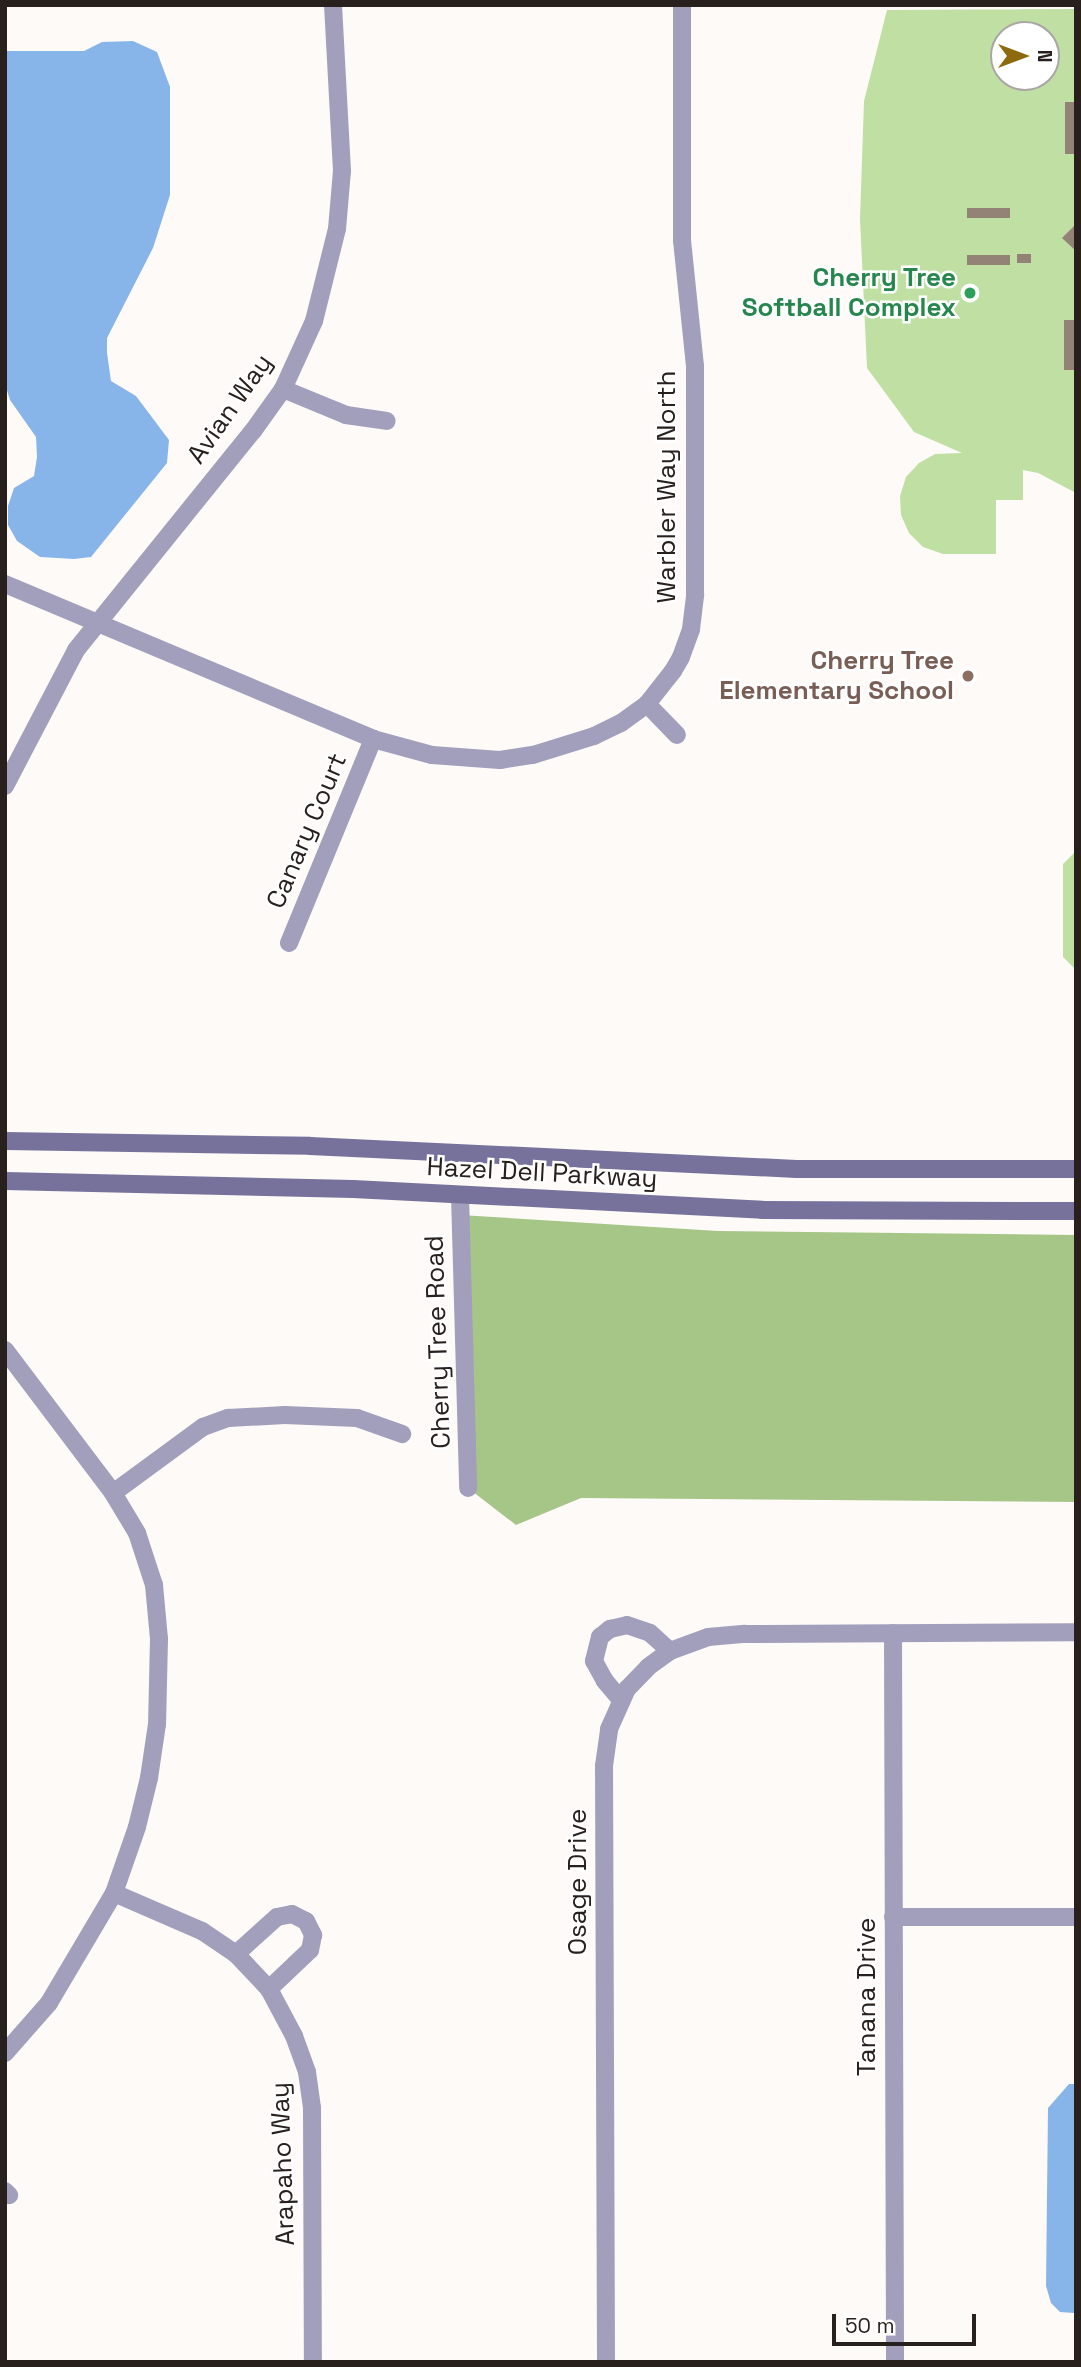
<!DOCTYPE html>
<style>
body{margin:0}
#map{position:relative;width:1081px;height:2367px;overflow:hidden;background:#fefaf8;font-family:"Space Grotesk",sans-serif}
div>[style]{position:absolute}
[style*='--x']{left:calc(var(--x)*1px);top:calc(var(--y)*1px);width:calc(var(--w)*1px);rotate:calc(var(--a)*1deg)}
.green>*{inset:0;background:#c0dfa3}
.forest>*{inset:0;background:#a6c688}
.water>*{inset:0;background:#87b5ea}
.building>*{inset:0;background:#938276;transform-origin:0 0}
.street>*{height:18px;margin:-9px;padding:0 9px;transform-origin:9px;border-radius:9px;background:#a19fbb}
.secondary>*{height:18px;margin:-9px;padding:0 9px;transform-origin:9px;border-radius:9px;background:#77729b}
.dots>*{width:19px;height:19px;translate:-50% -50%;box-sizing:border-box;border:4px solid #fff;border-radius:50%}
span{translate:-50% -50%;white-space:nowrap;text-align:center;line-height:1.15;-webkit-text-stroke:5px #fff;paint-order:stroke}
.leisure-label{font-size:26px;color:#27864d;font-weight:700}
.right{translate:-100% -50%;text-align:right}
.street-label{font-size:26px;color:#27201c}
.education-label{font-size:26px;color:#785e54;font-weight:700}
.frame{position:absolute;inset:0;border:7px solid #27201c;pointer-events:none}
.north{position:absolute;left:990px;top:21px;width:70px;height:70px;box-sizing:border-box;background:#fff;border:2px solid #a9a6a4;border-radius:50%;rotate:90deg;font-size:19px;font-weight:700;line-height:28px;text-align:center;color:#27201c}
.north::after{content:'';display:block;margin:auto;width:24px;height:32px;background:#8d6a0d;clip-path:polygon(50% 0,100% 100%,50% 72%,0 100%)}
.scale{position:absolute;left:832px;top:2314px;width:144px;height:32px;box-sizing:border-box;border:4px solid #27201c;border-top:0;padding-left:9px;font-size:21px;line-height:24px;white-space:nowrap;color:#27201c;-webkit-text-stroke:5px #fff;paint-order:stroke}
</style>
<div id="map">
<div class="green">
<div style="clip-path:polygon(evenodd,1076px 9px,1076px 493px,1038px 473px,1023px 470px,1023px 500px,996px 500px,996px 554px,943px 554px,923px 547px,909px 533px,901px 515px,900px 496px,906px 477px,919px 463px,935px 454px,962px 453px,914px 432px,867px 368px,860px 219px,864px 101px,887px 10px,1076px 9px,1004px 35px,1046px 35px,1046px 77px,1004px 77px,1004px 35px)"></div>
<div style="clip-path:polygon(1076px 851px,1076px 970px,1063px 957px,1063px 864px)"></div>
</div>
<div class="forest">
<div style="clip-path:polygon(460px 1215px,718px 1231px,1076px 1235px,1076px 1502px,581px 1498px,516px 1525px,468px 1488px)"></div>
</div>
<div class="water">
<div style="clip-path:polygon(133px 41px,157px 52px,170px 87px,170px 195px,153px 248px,107px 338px,107px 353px,111px 381px,136px 396px,169px 440px,167px 463px,91px 557px,74px 559px,40px 557px,17px 541px,8px 525px,8px 506px,14px 488px,34px 476px,37px 457px,36px 437px,10px 400px,5px 384px,5px 51px,84px 51px,102px 42px)"></div>
<div style="clip-path:polygon(1069px 2084px,1076px 2084px,1074px 2313px,1060px 2312px,1051px 2303px,1046px 2286px,1048px 2108px)"></div>
</div>
<div class="building">
<div style="left:1065px;top:102px;width:9px;height:52px"></div>
<div style="left:967px;top:208px;width:43px;height:10px"></div>
<div style="clip-path:polygon(1076px 224px,1076px 251px,1062px 238px)"></div>
<div style="left:1017px;top:254px;width:14px;height:9px"></div>
<div style="left:967px;top:255px;width:43px;height:10px"></div>
<div style="left:1064px;top:320px;width:10px;height:50px"></div>
</div>
<div class="street">
<div style="--x:283;--y:389;--w:68;--a:22.4"></div>
<div style="--x:346;--y:415;--w:41;--a:8.3"></div>
<div style="--x:5;--y:584;--w:399;--a:22.8"></div>
<div style="--x:373;--y:739;--w:61;--a:15.2"></div>
<div style="--x:432;--y:755;--w:68;--a:4.2"></div>
<div style="--x:500;--y:760;--w:33;--a:-9"></div>
<div style="--x:533;--y:755;--w:64;--a:-17.3"></div>
<div style="--x:594;--y:736;--w:30;--a:-26"></div>
<div style="--x:621;--y:723;--w:32;--a:-36"></div>
<div style="--x:647;--y:704;--w:42;--a:-51.8"></div>
<div style="--x:673;--y:671;--w:16;--a:-60"></div>
<div style="--x:681;--y:657;--w:30;--a:-70"></div>
<div style="--x:691;--y:629;--w:35;--a:-83"></div>
<div style="--x:695;--y:594;--w:228;--a:-90"></div>
<div style="--x:695;--y:366;--w:126;--a:-95.9"></div>
<div style="--x:682;--y:241;--w:236;--a:-90"></div>
<div style="--x:647;--y:704;--w:43;--a:45.9"></div>
<div style="--x:5;--y:786;--w:153;--a:-62.4"></div>
<div style="--x:76;--y:650;--w:282;--a:-51.1"></div>
<div style="--x:253;--y:431;--w:52;--a:-54.5"></div>
<div style="--x:283;--y:389;--w:75;--a:-65.5"></div>
<div style="--x:314;--y:321;--w:95;--a:-76"></div>
<div style="--x:337;--y:229;--w:58;--a:-85.1"></div>
<div style="--x:342;--y:171;--w:166;--a:-93.1"></div>
<div style="--x:289;--y:943;--w:221;--a:-67.6"></div>
<div style="--x:460;--y:1195;--w:293;--a:88.4"></div>
<div style="--x:5;--y:1350;--w:179;--a:52.9"></div>
<div style="--x:113;--y:1493;--w:47;--a:59"></div>
<div style="--x:137;--y:1533;--w:55;--a:71.9"></div>
<div style="--x:154;--y:1585;--w:54;--a:84.7"></div>
<div style="--x:159;--y:1639;--w:85;--a:91.3"></div>
<div style="--x:157;--y:1724;--w:55;--a:98.4"></div>
<div style="--x:149;--y:1778;--w:50;--a:103.8"></div>
<div style="--x:137;--y:1827;--w:70;--a:109.2"></div>
<div style="--x:114;--y:1893;--w:128;--a:120.6"></div>
<div style="--x:49;--y:2003;--w:67;--a:131.3"></div>
<div style="--x:113;--y:1493;--w:112;--a:-36.3"></div>
<div style="--x:203;--y:1427;--w:27;--a:-20"></div>
<div style="--x:228;--y:1418;--w:57;--a:-3"></div>
<div style="--x:285;--y:1415;--w:72;--a:2.4"></div>
<div style="--x:357;--y:1418;--w:48;--a:19.6"></div>
<div style="--x:893;--y:1633;--w:729;--a:89.84"></div>
<div style="--x:621;--y:1700;--w:25;--a:-130"></div>
<div style="--x:605;--y:1681;--w:23;--a:-119"></div>
<div style="--x:594;--y:1661;--w:25;--a:-76"></div>
<div style="--x:600;--y:1637;--w:13;--a:-39"></div>
<div style="--x:610;--y:1629;--w:17;--a:-13"></div>
<div style="--x:627;--y:1625;--w:24;--a:19"></div>
<div style="--x:650;--y:1633;--w:27;--a:42"></div>
<div style="--x:114;--y:1893;--w:96;--a:23.4"></div>
<div style="--x:202;--y:1931;--w:41;--a:34.1"></div>
<div style="--x:236;--y:1954;--w:48;--a:46.7"></div>
<div style="--x:269;--y:1989;--w:53;--a:62"></div>
<div style="--x:294;--y:2036;--w:38;--a:70"></div>
<div style="--x:307;--y:2072;--w:36;--a:82"></div>
<div style="--x:312;--y:2108;--w:254;--a:89.8"></div>
<div style="--x:893;--y:1917;--w:183;--a:0"></div>
<div style="--x:236;--y:1954;--w:55;--a:-42.1"></div>
<div style="--x:277;--y:1917;--w:15;--a:-11"></div>
<div style="--x:292;--y:1914;--w:16;--a:27"></div>
<div style="--x:306;--y:1921;--w:16;--a:63"></div>
<div style="--x:313;--y:1935;--w:15;--a:101"></div>
<div style="--x:310;--y:1950;--w:57;--a:136.4"></div>
<div style="--x:5;--y:2191;--w:6;--a:45"></div>
<div style="--x:606;--y:2362;--w:596;--a:-90.19"></div>
<div style="--x:604;--y:1766;--w:37;--a:-82"></div>
<div style="--x:609;--y:1729;--w:44;--a:-65.8"></div>
<div style="--x:627;--y:1689;--w:30;--a:-46"></div>
<div style="--x:648;--y:1667;--w:27;--a:-36"></div>
<div style="--x:670;--y:1651;--w:40;--a:-20.2"></div>
<div style="--x:708;--y:1637;--w:37;--a:-5"></div>
<div style="--x:745;--y:1634;--w:331;--a:-0.3"></div>
</div>
<div class="secondary">
<div style="--x:5;--y:1141;--w:305;--a:0.9"></div>
<div style="--x:310;--y:1146;--w:487;--a:2.7"></div>
<div style="--x:796;--y:1169;--w:280;--a:0"></div>
<div style="--x:5;--y:1181;--w:348;--a:1.3"></div>
<div style="--x:353;--y:1189;--w:410;--a:2.9"></div>
<div style="--x:762;--y:1210;--w:314;--a:0.2"></div>
</div>
<div class="dots">
<div style="left:970px;top:293px;background:#2e9e5b"></div>
<div style="left:968px;top:676px;background:#8d6e63"></div>
</div>
<div class="leisure-label">
<span class="right" style="left:956px;top:293px">Cherry Tree<br>Softball Complex</span>
</div>
<div class="street-label">
<span style="left:230px;top:409px;rotate:-55deg">Avian Way</span>
<span style="left:667px;top:487px;rotate:-90deg">Warbler Way North</span>
<span style="left:307px;top:831px;rotate:-67deg">Canary Court</span>
<span style="left:542px;top:1173px;rotate:3deg">Hazel Dell Parkway</span>
<span style="left:438px;top:1342px;rotate:-92deg">Cherry Tree Road</span>
<span style="left:578px;top:1882px;rotate:-90deg">Osage Drive</span>
<span style="left:867px;top:1997px;rotate:-90deg">Tanana Drive</span>
<span style="left:283px;top:2164px;rotate:-92deg">Arapaho Way</span>
</div>
<div class="education-label">
<span class="right" style="left:954px;top:676px">Cherry Tree<br>Elementary School</span>
</div>
<div class="frame"></div>
<div class="north">N</div>
<div class="scale">50 m</div>
</div>
